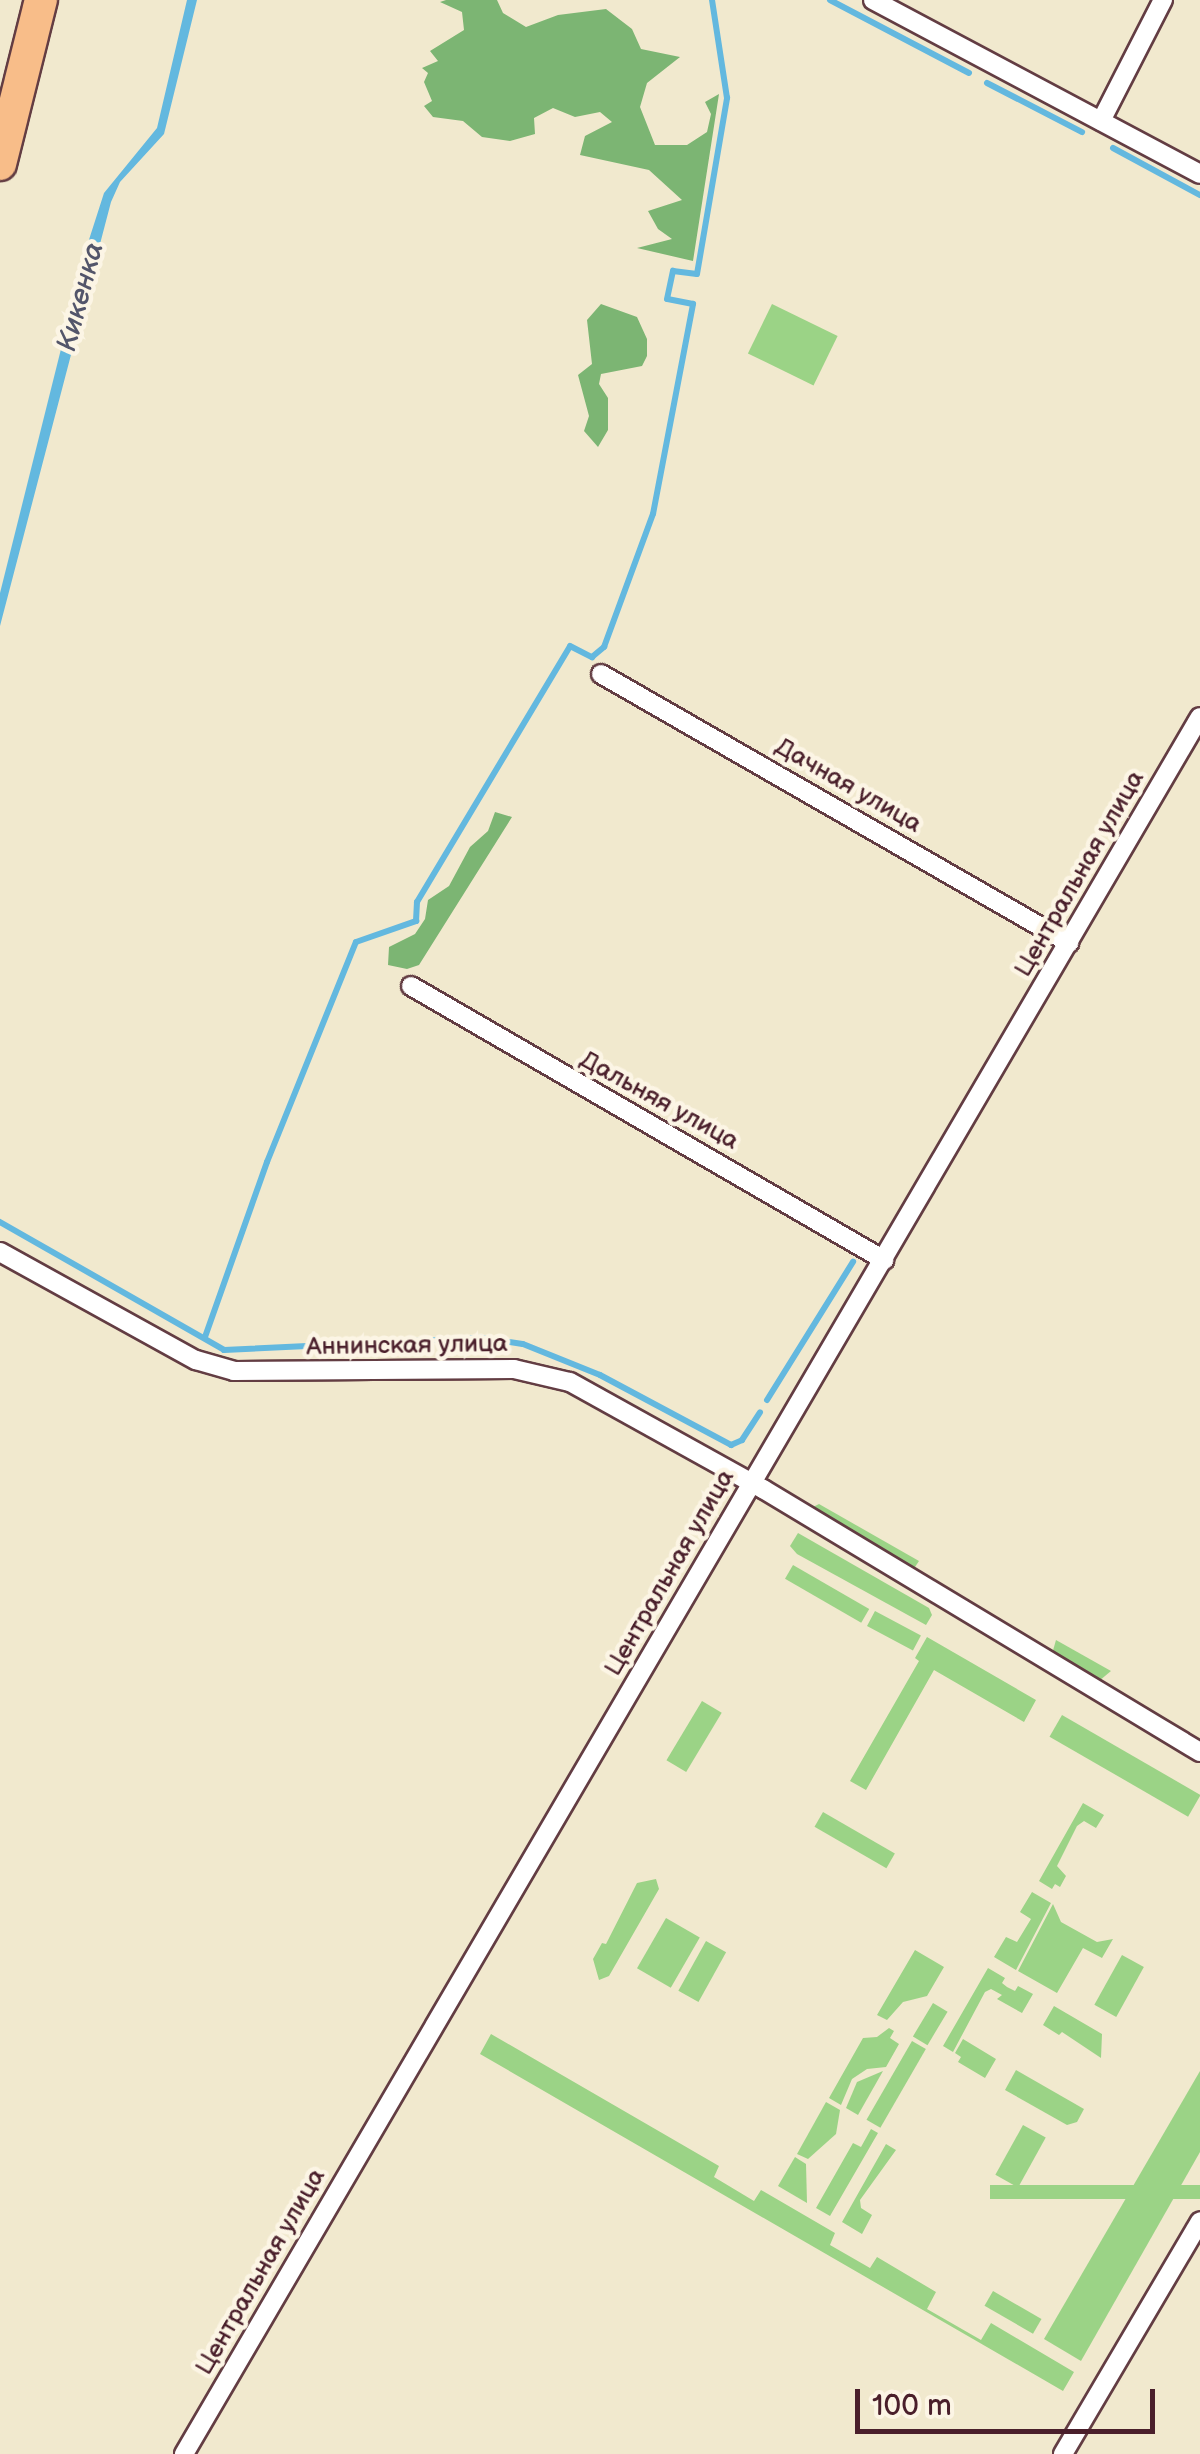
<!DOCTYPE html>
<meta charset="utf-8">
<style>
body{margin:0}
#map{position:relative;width:1200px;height:2454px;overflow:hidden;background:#f1e9ce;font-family:"Balsamiq Sans",sans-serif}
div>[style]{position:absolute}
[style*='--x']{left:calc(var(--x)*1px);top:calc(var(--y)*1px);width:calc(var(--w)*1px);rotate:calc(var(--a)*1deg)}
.green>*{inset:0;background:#9bd386;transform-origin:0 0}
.forest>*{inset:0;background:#7cb573}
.water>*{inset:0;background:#63b8df}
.stream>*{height:6px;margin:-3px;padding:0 3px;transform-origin:3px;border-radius:3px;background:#63b8df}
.roads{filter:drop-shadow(2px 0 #633d43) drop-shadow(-2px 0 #633d43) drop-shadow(0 2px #633d43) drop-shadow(0 -2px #633d43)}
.minor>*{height:18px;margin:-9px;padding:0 9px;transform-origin:9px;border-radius:9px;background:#fff}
.motorway>*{height:32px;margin:-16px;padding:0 16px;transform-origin:16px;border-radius:16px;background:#f8bd89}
span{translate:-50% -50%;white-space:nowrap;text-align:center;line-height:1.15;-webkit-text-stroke:9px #fcf5e5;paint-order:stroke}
.street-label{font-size:25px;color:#4a1f2b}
.water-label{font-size:28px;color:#53556a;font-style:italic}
.scale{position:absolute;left:855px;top:2389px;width:300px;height:45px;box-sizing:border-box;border:5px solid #4a1f2b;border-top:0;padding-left:12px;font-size:30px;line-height:35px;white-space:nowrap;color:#4a1f2b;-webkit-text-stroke:8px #fcf5e5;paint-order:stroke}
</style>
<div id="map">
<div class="green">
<div style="left:772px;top:304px;width:73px;height:55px;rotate:26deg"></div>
<div style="clip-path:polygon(819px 1504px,919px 1561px,913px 1570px,811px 1508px)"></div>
<div style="clip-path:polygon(798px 1533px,929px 1608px,932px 1615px,926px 1625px,797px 1554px,790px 1546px)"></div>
<div style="left:793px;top:1565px;width:88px;height:16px;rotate:30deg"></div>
<div style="left:875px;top:1611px;width:52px;height:17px;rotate:28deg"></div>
<div style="clip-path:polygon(927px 1637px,1036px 1700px,1024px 1722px,934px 1670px,866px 1790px,850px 1781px,919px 1661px,915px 1658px)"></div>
<div style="clip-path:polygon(1056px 1640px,1111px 1671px,1099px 1681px,1052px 1654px)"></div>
<div style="left:702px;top:1701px;width:23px;height:69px;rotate:31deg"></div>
<div style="left:1062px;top:1715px;width:160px;height:25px;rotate:30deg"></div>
<div style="clip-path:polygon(1083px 1803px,1104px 1815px,1096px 1828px,1084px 1821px,1077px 1826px,1057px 1866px,1066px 1876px,1060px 1887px,1055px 1884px,1052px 1889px,1039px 1881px)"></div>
<div style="left:823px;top:1812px;width:83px;height:17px;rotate:30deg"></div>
<div style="clip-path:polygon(656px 1879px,659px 1889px,609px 1976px,599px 1980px,593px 1959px,602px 1943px,606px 1944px,637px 1883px)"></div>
<div style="clip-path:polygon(1032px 1892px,1051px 1903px,1016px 1970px,994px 1957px,1006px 1937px,1017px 1942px,1031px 1919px,1020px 1912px)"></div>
<div style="clip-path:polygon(1053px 1904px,1061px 1922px,1097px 1942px,1113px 1939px,1102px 1958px,1083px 1948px,1057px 1993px,1018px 1971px)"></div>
<div style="left:666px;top:1918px;width:39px;height:58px;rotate:30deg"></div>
<div style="left:706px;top:1941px;width:23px;height:57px;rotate:29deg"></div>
<div style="clip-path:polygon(915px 1950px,944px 1967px,927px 1996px,903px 2002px,887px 2020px,877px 2015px)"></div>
<div style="left:1122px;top:1955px;width:25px;height:57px;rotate:29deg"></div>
<div style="clip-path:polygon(988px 1968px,1005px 1978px,1002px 1983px,1007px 1987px,1015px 1991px,1018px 1986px,1033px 1994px,1022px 2013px,997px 1999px,1002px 1995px,991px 1989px,985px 1992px,953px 2052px,943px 2046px)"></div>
<div style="left:933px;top:2003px;width:17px;height:39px;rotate:31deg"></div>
<div style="clip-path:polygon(1054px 2006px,1102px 2034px,1101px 2058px,1062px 2032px,1059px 2035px,1043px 2025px)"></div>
<div style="clip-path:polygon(889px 2028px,894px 2031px,890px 2038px,899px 2044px,886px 2067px,867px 2069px,852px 2079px,841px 2105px,829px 2098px,863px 2038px,877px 2037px)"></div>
<div style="clip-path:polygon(491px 2034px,719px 2166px,714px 2177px,754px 2201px,761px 2190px,835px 2233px,830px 2245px,870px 2268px,877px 2257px,936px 2292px,927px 2309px,981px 2340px,991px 2323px,1074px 2372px,1063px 2391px,480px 2054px)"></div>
<div style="clip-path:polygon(963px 2039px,996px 2059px,985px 2078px,958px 2062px,961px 2057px,955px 2053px)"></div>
<div style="left:912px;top:2041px;width:16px;height:91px;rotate:30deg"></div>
<div style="clip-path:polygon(1016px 2070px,1084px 2109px,1077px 2122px,1067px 2125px,1005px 2090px)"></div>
<div style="clip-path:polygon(883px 2071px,858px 2115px,846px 2108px,857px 2082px)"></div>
<div style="clip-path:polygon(1200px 2071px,1200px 2152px,1081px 2361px,1044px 2339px)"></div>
<div style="clip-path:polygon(826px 2102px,840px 2110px,836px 2134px,808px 2159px,797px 2154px)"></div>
<div style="left:1023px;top:2125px;width:26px;height:57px;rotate:29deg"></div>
<div style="clip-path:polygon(871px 2129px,878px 2133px,830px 2216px,816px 2208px,853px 2143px,861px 2147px)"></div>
<div style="clip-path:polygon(886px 2144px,896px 2150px,860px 2200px,861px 2208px,872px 2215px,862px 2234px,842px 2222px)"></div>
<div style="clip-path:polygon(795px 2157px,806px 2164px,807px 2203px,778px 2186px)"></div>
<div style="left:1200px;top:2185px;width:14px;height:210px;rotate:90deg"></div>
<div style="left:993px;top:2291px;width:56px;height:17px;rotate:30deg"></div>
</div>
<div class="forest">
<div style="clip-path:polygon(446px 0,497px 0,503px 13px,526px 27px,558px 15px,606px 9px,632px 29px,641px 49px,680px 57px,647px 83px,640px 107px,655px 145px,687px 145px,707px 132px,711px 114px,705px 102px,719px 94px,693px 261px,637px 248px,672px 239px,658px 229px,648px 211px,682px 200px,649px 170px,580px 155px,585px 136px,612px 122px,600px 112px,575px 117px,553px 108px,534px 118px,535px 134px,510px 141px,482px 137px,463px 121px,433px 117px,424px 106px,432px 101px,424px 82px,428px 73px,422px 68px,438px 61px,430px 51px,464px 30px,462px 12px,440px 2px)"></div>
<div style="clip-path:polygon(601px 304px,637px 317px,647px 339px,647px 356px,642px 366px,601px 374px,599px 384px,608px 398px,608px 430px,598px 447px,584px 431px,589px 416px,578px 375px,592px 364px,587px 320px)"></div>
<div style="clip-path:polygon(495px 812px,512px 817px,419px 965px,407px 969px,388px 965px,389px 947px,415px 934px,425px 919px,428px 900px,449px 886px,470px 847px,488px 831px)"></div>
</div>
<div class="water">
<div style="clip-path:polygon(187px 0,197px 0,164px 134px,120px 182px,111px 202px,0 626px,0 593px,86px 249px,104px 193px,157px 128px)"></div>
</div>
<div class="stream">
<div style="--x:830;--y:0;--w:157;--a:27.7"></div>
<div style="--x:987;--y:83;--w:107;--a:27.3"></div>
<div style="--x:1113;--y:148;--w:99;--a:28.4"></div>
<div style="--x:0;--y:1222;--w:258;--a:29.7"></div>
<div style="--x:224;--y:1350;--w:258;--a:-2.7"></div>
<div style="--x:482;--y:1338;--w:41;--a:8.3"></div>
<div style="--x:523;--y:1344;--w:83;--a:21.9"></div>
<div style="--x:600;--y:1375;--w:149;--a:28.1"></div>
<div style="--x:731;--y:1445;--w:12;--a:-24"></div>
<div style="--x:742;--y:1440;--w:33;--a:-57"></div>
<div style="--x:205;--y:1337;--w:186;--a:-70.5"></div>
<div style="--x:267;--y:1162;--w:237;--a:-68"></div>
<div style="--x:356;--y:942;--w:64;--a:-19.3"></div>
<div style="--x:416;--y:921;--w:19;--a:-87"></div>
<div style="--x:417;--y:902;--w:298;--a:-59.1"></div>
<div style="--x:570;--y:646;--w:25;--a:27"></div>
<div style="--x:592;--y:657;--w:16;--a:-40"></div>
<div style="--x:604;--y:647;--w:142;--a:-69.8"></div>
<div style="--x:653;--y:514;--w:214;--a:-79.2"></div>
<div style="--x:693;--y:304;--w:26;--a:-169"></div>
<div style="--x:667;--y:299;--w:29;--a:-78"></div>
<div style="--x:673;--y:271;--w:24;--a:7"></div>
<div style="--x:697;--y:274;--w:179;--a:-80.3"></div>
<div style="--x:727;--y:98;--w:99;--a:-98.7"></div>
<div style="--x:767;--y:1400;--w:163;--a:-58.1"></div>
</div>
<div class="roads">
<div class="minor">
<div style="--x:873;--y:0;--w:370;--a:28"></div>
<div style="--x:1101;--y:121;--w:136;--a:-62.9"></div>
<div style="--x:601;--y:674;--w:540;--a:29.89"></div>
<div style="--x:411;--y:986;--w:547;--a:30.08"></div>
<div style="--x:0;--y:1252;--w:224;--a:28.9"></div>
<div style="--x:196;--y:1360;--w:40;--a:16"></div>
<div style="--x:234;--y:1371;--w:280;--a:-0.4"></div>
<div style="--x:514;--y:1369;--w:57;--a:13.1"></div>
<div style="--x:570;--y:1382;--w:221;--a:29"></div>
<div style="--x:763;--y:1489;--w:510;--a:31.04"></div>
<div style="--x:184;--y:2454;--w:2012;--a:-59.68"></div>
<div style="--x:1063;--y:2454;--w:270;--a:-59.5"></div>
</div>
<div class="motorway">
<div style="--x:0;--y:164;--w:169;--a:-76"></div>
</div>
</div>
<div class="street-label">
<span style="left:848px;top:786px;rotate:30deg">Дачная улица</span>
<span style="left:1080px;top:874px;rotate:-60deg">Центральная улица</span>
<span style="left:659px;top:1101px;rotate:29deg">Дальняя улица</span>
<span style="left:407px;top:1346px;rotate:-1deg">Аннинская улица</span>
<span style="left:670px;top:1573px;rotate:-60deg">Центральная улица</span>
<span style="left:261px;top:2272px;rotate:-60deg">Центральная улица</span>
</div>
<div class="water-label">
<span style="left:81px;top:297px;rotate:-75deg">Кикенка</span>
</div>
<div class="scale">100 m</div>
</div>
